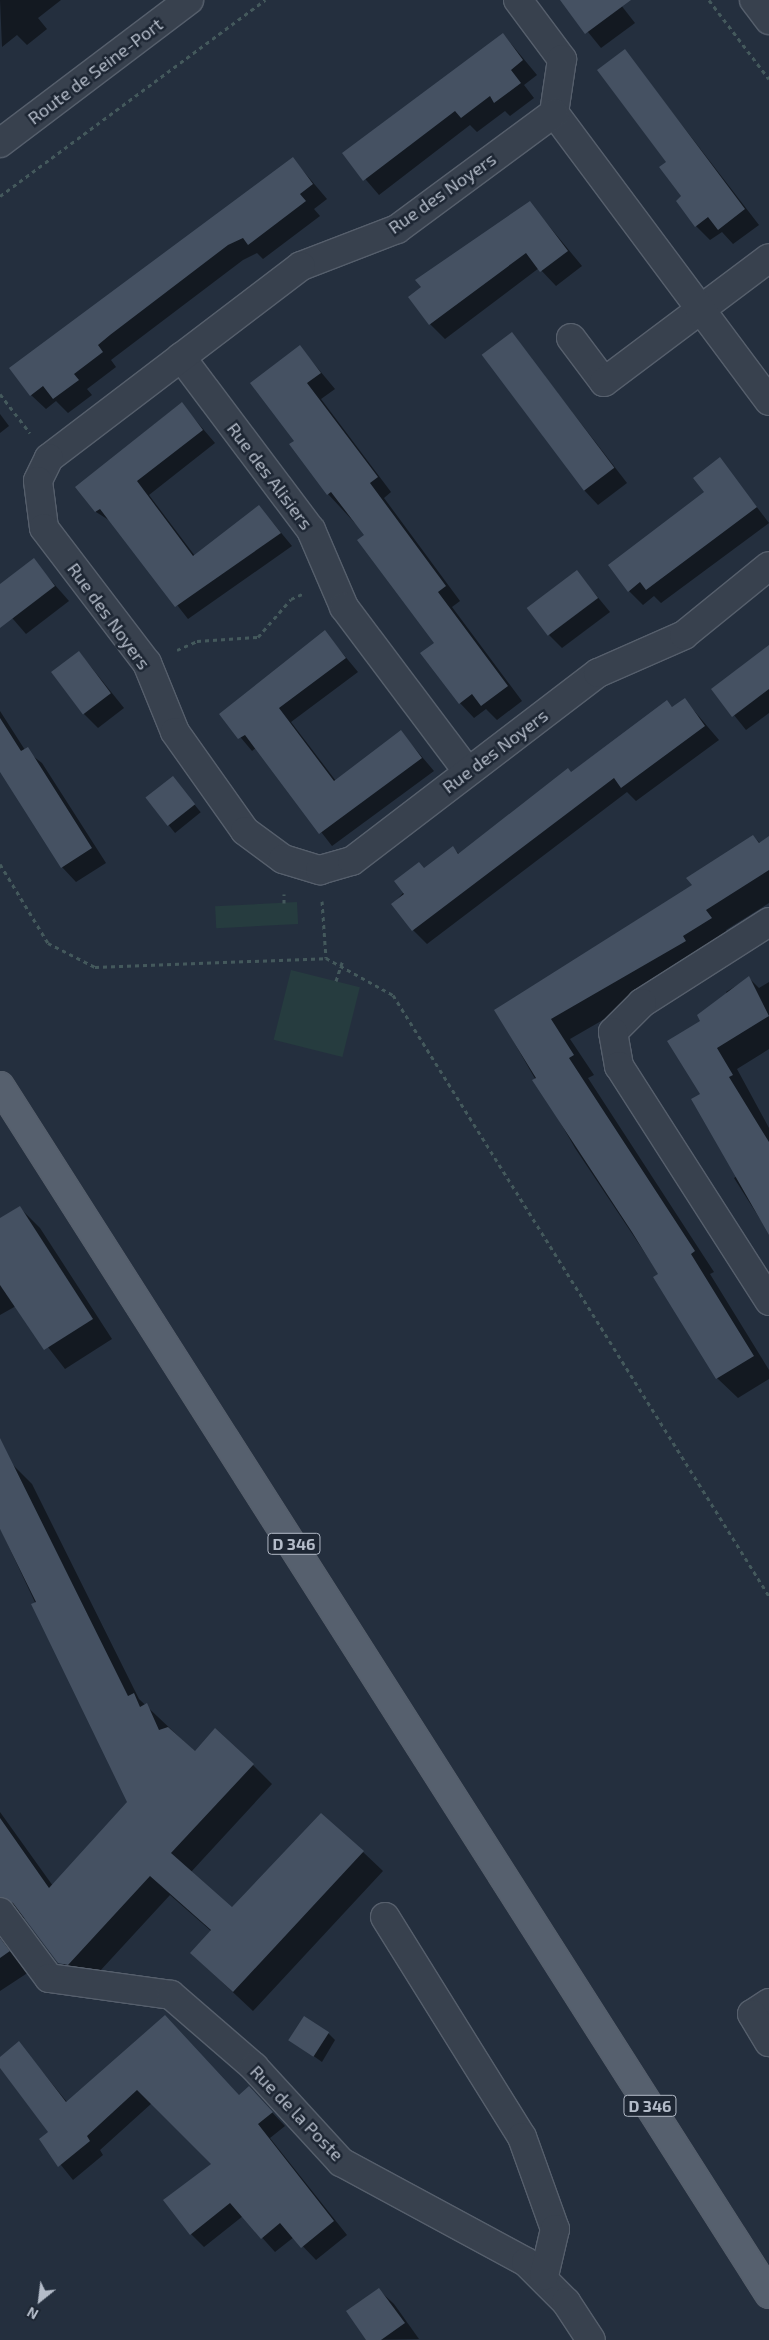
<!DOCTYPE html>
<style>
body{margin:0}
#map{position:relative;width:769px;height:2340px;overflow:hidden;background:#242f3e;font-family:"Exo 2",sans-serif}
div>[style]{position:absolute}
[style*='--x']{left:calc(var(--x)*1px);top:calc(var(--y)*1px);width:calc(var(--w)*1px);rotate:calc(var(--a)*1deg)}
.green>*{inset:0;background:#263c3f;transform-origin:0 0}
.shadow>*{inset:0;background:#0007;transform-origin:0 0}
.building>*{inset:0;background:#455162;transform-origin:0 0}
.path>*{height:3px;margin-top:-1.5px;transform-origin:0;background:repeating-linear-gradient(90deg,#44595c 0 4px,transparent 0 8px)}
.roads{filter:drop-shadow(1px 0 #565f6c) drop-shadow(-1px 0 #565f6c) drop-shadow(0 1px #565f6c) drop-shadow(0 -1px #565f6c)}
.minor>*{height:28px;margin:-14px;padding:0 14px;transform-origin:14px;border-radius:14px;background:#38414e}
.major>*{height:28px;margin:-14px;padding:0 14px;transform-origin:14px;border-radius:14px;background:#56606e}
span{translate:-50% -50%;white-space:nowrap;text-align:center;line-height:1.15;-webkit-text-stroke:5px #1d2633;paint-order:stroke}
.shield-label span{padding:1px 4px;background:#1d2633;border:1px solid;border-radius:4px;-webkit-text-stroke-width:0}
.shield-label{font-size:16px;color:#b4bcc9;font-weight:700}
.street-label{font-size:18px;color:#b4bcc9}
.north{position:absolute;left:15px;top:2275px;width:50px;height:50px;-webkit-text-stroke:4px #1d2633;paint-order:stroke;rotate:209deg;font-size:14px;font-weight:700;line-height:20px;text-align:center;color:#b4bcc9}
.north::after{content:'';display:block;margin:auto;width:18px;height:22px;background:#b4bcc9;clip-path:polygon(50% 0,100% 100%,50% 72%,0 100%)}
</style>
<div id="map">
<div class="green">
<div style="left:297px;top:902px;width:22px;height:82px;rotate:87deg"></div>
<div style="left:291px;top:970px;width:71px;height:72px;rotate:14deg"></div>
</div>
<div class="shadow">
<div style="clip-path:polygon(0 0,61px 0,38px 18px,47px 29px,27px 45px,17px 35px,2px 47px)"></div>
<div style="clip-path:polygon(562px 0,617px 0,635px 23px,601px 48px)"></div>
<div style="clip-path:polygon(503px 34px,537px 75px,524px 85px,534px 98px,510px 116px,505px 111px,477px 132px,470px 125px,379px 195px,343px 153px)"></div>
<div style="clip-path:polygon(625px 51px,759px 225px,733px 244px,722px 232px,710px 240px,696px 226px)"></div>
<div style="clip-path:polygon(293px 159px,327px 199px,314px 209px,320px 216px,263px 259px,257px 253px,243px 260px,111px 360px,116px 367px,87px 389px,92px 395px,68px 413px,56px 401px,46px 409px,31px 395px)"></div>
<div style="clip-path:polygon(530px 203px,582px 266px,556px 286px,539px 268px,445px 339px,430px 324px)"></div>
<div style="clip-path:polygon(512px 334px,627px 483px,598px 505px,584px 490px)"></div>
<div style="clip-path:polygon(300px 347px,335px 389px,321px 399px,391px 492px,384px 498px,460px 601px,452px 607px,522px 701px,497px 720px,486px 709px,474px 718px,460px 703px,436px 643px,366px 535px,328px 494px,296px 441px)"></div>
<div style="clip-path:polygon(181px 403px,215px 443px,149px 495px,195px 556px,259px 506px,292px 546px,188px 619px,112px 522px,96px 512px,77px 487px)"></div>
<div style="clip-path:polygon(0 414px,9px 426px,0 433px)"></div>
<div style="clip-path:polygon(720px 459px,769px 523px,661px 603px,654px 596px,643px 605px,629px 591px,705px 493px)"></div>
<div style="clip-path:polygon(33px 560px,69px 601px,26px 634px,0 604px,0 585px)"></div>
<div style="clip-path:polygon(577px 572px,610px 612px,562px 648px,549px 635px)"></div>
<div style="clip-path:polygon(325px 632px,358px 672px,291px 722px,336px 781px,401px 732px,434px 771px,332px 846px,256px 748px,252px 751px,221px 714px)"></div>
<div style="clip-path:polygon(769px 647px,769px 713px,746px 730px,713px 689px)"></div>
<div style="clip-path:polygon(79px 652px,124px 708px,98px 728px,83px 713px)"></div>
<div style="clip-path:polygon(685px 700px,719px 740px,636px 801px,627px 792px,427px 944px,413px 930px,393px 904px,425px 869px,453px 848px,459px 854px,667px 702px,673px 708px)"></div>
<div style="clip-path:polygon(0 711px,25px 750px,42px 763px,106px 863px,76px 882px,62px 867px,0 770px)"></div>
<div style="left:173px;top:778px;width:44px;height:33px;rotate:51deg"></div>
<div style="clip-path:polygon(753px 836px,760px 843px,769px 838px,769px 903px,726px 930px,731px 939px,705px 961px,570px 1039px,594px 1075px,588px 1078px,714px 1272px,710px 1274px,769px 1370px,769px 1379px,738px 1398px,717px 1378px,659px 1274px,575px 1148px,496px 1011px,693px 886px)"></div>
<div style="clip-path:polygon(749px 978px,759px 988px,769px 982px,769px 1049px,737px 1069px,769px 1128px,769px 1233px,734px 1178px,739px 1175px,702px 1094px,702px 1021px,729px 997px,726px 992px)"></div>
<div style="clip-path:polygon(20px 1208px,40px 1228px,112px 1339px,65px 1369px,16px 1306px,0 1315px,0 1220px)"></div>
<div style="clip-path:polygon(12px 1464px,32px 1484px,139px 1699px,195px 1752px,253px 1765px,272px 1784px,191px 1872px,232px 1909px,363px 1852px,383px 1871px,253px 2011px,191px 1953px,211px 1931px,170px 1895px,88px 1984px,79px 1983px,26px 1919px,18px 1916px,29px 1972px,0 1991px,0 1812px,53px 1886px,129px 1802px,0 1528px,0 1470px)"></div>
<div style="clip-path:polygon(165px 2017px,239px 2096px,249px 2088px,285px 2126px,270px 2138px,347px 2235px,316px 2260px,294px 2237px,275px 2252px,243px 2216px,204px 2247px,191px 2234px,213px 2164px,152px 2103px,100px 2150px,103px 2155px,73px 2180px,40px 2139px,49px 2132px,0 2066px,0 2059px,19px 2043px,67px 2102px)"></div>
<div style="clip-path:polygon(328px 2033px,335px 2040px,322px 2062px,291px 2040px)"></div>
<div style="clip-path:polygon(379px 2290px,394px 2304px,419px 2339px,368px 2340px)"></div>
</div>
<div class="building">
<div style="clip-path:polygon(560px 0,631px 0,585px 34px)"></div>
<div style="clip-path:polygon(503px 33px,523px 60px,511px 70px,521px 83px,494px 103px,490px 96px,461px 118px,455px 111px,363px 181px,342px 153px)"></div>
<div style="clip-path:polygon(625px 49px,745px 209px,718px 230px,708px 217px,695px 227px,676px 201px,681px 196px,659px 167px,666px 162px,597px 70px)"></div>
<div style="clip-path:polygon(293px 157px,313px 184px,300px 194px,306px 201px,248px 245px,243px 238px,228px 245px,110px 335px,98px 345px,103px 352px,74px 374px,79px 380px,53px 399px,43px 386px,30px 396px,9px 368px)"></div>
<div style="clip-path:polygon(530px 201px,568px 251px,540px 272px,526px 253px,429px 325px,408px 297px,421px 287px,415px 280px)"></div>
<div style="left:512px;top:332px;width:170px;height:38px;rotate:53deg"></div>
<div style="clip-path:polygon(300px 345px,321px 373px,307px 383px,378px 477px,370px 483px,446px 586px,438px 592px,508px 686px,481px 706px,472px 694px,459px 704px,420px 653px,434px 643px,357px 540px,364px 535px,331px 492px,327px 495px,289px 444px,294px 441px,250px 383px)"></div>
<div style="clip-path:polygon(182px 402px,203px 430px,137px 481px,193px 556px,259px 505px,281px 533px,175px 607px,100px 509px,95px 512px,75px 487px)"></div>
<div style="clip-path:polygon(720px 457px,757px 507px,646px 590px,640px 582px,628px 592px,608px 565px,704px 492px,693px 478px)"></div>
<div style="clip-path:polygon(34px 558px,55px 586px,0 628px,0 584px)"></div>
<div style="left:577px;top:570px;width:35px;height:63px;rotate:53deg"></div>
<div style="clip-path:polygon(325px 630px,346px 658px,279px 708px,334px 781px,401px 730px,422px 758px,319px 834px,245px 735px,238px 739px,219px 714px)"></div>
<div style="clip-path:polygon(769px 645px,769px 689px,732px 717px,711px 689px)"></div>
<div style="left:79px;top:651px;width:53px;height:35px;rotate:53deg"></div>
<div style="clip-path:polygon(685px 698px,705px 726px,621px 788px,614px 778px,412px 931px,391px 904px,404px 894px,394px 881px,419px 862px,424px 868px,453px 846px,458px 854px,568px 768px,571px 772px,667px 700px,672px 707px)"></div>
<div style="clip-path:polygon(0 718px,21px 751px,28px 747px,92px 848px,61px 868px,0 772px)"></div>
<div style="left:173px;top:776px;width:36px;height:35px;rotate:52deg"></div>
<div style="clip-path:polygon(753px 835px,759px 843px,769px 836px,769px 870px,706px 910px,712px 918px,683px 936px,686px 941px,551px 1019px,574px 1055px,569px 1058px,695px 1251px,691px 1254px,754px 1356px,716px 1379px,653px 1277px,658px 1274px,632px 1232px,532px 1080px,536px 1078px,494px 1010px,692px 885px,686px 878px)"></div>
<div style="clip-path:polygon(749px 976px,769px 1016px,717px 1048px,733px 1075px,729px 1077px,769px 1142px,769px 1235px,691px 1099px,700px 1094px,667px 1041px,700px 1021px,697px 1015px)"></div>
<div style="clip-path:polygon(20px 1206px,93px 1319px,44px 1350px,0 1285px,0 1218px)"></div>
<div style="clip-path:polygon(0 1438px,128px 1696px,134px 1693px,140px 1707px,147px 1703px,159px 1730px,168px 1727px,195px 1751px,215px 1728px,254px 1764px,171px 1853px,232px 1907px,321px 1813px,364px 1851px,233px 1992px,190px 1953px,211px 1930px,150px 1876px,68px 1965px,58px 1963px,13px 1903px,0 1897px,0 1818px,49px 1888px,127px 1802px,31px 1604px,36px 1602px,0 1529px)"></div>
<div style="clip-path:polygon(0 1938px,10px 1951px,0 1958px)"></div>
<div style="clip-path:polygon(165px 2015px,239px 2095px,249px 2086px,273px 2112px,258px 2124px,334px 2221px,301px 2248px,280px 2223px,261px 2239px,230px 2203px,190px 2235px,163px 2200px,211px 2164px,137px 2090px,87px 2136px,90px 2141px,58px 2167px,39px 2139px,48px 2132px,0 2068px,0 2057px,19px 2041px,66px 2102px)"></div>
<div style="left:304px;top:2016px;width:30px;height:29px;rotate:33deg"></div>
<div style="clip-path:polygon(379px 2288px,405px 2323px,381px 2340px,366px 2340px,346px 2311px)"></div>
</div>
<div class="path">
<div style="--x:709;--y:0;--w:99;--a:52.8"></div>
<div style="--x:0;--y:196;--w:330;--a:-36.5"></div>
<div style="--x:0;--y:394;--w:49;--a:52.4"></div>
<div style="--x:177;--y:650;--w:22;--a:-24"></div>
<div style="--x:197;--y:641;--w:61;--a:-3.8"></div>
<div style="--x:258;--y:637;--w:50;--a:-49"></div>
<div style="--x:291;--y:599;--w:12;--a:-24"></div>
<div style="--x:0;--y:864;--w:92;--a:58.7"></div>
<div style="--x:48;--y:943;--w:53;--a:27.1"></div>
<div style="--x:95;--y:967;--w:231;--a:-2.2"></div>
<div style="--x:326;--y:958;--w:77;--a:28.9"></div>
<div style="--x:393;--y:995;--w:709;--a:57.97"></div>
<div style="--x:322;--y:901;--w:57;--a:86"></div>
<div style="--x:284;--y:903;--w:9;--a:-90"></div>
<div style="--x:336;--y:981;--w:20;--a:-72"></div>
</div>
<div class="roads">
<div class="minor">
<div style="--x:518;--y:0;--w:74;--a:53.3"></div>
<div style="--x:562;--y:59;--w:55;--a:98.4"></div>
<div style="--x:754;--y:0;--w:25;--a:53"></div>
<div style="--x:0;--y:143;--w:237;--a:-37.1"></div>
<div style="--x:571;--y:338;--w:55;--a:53.1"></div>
<div style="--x:604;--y:382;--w:206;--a:-36.9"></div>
<div style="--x:181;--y:357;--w:216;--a:53.1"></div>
<div style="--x:311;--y:530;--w:84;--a:66.8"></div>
<div style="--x:344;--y:607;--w:206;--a:53.1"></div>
<div style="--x:769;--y:401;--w:359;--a:-126.7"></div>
<div style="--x:554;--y:113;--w:195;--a:143.5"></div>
<div style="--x:397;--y:229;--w:103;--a:158.9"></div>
<div style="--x:301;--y:266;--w:317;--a:142.7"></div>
<div style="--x:49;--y:458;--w:25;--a:116"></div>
<div style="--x:38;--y:481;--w:47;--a:82.7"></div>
<div style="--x:44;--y:528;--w:170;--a:52.7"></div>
<div style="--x:147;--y:663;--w:74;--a:67.9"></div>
<div style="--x:175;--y:732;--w:121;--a:54.7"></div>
<div style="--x:245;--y:831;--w:47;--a:36.4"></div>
<div style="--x:283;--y:859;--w:39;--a:17"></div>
<div style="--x:320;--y:870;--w:33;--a:-16"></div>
<div style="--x:352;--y:861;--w:310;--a:-37.4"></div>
<div style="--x:598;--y:673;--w:94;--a:-23.8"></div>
<div style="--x:684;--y:635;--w:109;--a:-39.1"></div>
<div style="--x:769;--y:922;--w:151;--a:147.5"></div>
<div style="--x:642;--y:1003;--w:41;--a:135"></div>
<div style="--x:613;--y:1032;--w:35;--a:80"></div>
<div style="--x:619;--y:1066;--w:279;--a:57.4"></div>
<div style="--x:0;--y:1912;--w:82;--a:53.4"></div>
<div style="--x:49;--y:1978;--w:123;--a:7.9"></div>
<div style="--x:171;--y:1995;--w:110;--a:40.9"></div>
<div style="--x:254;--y:2067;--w:129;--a:47.5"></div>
<div style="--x:341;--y:2162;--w:210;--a:28.4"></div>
<div style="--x:526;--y:2262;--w:57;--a:45"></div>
<div style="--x:566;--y:2302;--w:45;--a:56.7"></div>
<div style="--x:385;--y:1917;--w:259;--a:58.1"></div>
<div style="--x:522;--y:2137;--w:98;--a:70.3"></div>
<div style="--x:555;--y:2229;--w:48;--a:103.2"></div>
<div style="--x:769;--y:2003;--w:20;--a:147"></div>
<div style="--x:752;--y:2014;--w:33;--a:59"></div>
</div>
<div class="major">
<div style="--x:0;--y:1086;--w:1432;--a:57.52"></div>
</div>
</div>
<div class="shield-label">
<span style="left:294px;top:1544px">D 346</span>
<span style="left:650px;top:2106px">D 346</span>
</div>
<div class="street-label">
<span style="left:95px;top:71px;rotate:-37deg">Route de Seine-Port</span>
<span style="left:442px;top:193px;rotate:-35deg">Rue des Noyers</span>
<span style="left:270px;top:476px;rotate:53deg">Rue des Alisiers</span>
<span style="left:109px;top:616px;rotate:54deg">Rue des Noyers</span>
<span style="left:495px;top:751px;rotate:-37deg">Rue des Noyers</span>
<span style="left:297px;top:2113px;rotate:46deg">Rue de la Poste</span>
</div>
<div class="north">N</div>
</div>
